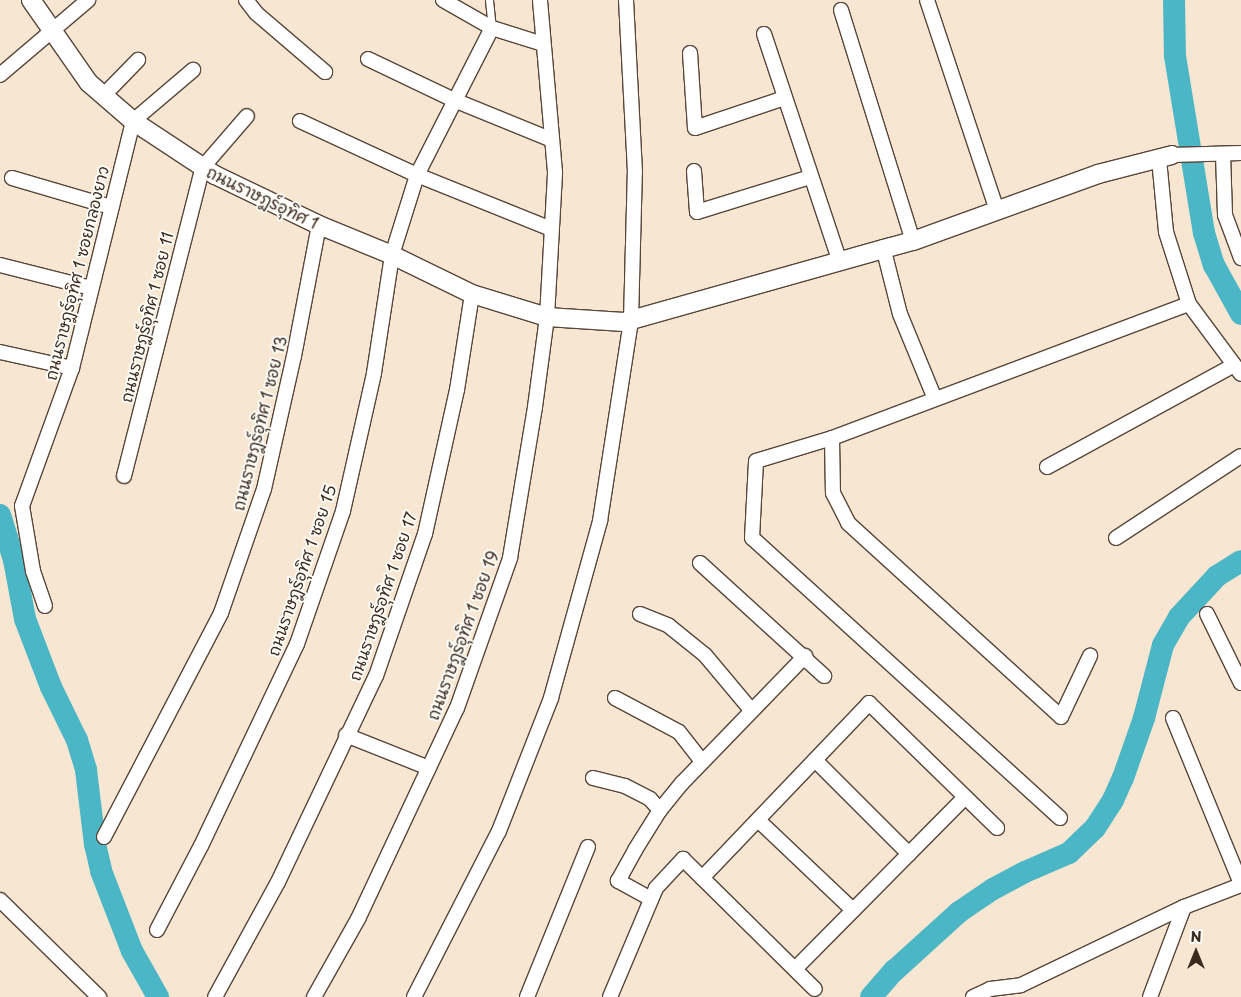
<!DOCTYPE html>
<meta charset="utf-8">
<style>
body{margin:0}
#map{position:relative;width:1241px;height:997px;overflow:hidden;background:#f7e6d1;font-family:"Playpen Sans","Playpen Sans Thai",sans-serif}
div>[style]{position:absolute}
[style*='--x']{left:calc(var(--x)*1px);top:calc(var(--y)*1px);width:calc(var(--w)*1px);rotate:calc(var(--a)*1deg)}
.river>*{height:22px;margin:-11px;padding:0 11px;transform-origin:11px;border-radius:11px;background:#4ab6c6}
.roads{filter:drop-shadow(1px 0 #574639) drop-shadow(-1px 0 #574639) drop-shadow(0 1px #574639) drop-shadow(0 -1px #574639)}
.service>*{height:7px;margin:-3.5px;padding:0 3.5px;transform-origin:3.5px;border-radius:3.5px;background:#fff}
.minor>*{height:14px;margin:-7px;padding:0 7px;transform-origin:7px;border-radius:7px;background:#fff}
.tertiary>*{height:18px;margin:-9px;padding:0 9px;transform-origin:9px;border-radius:9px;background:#fff}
span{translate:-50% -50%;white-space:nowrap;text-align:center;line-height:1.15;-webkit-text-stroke:4px #fdfcf7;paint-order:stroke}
.street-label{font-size:16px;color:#3b2a1e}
.north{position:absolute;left:1171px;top:927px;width:50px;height:50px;-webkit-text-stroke:4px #fdfcf7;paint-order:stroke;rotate:0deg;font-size:14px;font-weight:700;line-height:20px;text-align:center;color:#3b2a1e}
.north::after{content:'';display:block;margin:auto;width:18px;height:22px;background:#3b2a1e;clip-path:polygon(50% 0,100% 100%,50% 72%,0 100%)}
</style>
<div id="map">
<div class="river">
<div style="--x:1174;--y:0;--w:56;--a:89"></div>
<div style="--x:1175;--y:56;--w:179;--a:80.7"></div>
<div style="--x:1204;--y:233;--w:34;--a:73"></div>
<div style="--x:1214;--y:265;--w:56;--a:61.1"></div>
<div style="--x:0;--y:515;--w:47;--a:72.7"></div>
<div style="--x:14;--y:560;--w:60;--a:79.4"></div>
<div style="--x:25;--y:619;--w:73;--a:69.1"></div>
<div style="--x:51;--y:687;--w:59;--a:63.9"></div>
<div style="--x:77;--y:740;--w:31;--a:73"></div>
<div style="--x:86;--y:770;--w:75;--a:83.1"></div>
<div style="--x:95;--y:844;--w:28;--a:77"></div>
<div style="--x:101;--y:871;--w:86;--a:68.8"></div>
<div style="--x:132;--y:951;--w:53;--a:60.5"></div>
<div style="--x:871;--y:997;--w:35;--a:-49"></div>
<div style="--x:894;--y:971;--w:88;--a:-42.2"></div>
<div style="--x:959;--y:912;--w:41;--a:-34.1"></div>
<div style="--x:993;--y:889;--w:36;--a:-28"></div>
<div style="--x:1025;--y:872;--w:48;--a:-23.4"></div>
<div style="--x:1069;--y:853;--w:36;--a:-44"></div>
<div style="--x:1095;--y:828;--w:33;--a:-57"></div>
<div style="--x:1113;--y:800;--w:24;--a:-66"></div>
<div style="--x:1123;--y:778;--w:64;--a:-70.7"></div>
<div style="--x:1144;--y:718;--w:75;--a:-75.4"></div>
<div style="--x:1163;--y:645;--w:32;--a:-60"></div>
<div style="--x:1179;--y:617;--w:56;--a:-47.2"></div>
<div style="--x:1217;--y:576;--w:28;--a:-32"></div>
</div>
<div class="roads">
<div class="service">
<div style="--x:489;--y:0;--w:27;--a:84"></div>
</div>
<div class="minor">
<div style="--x:246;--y:0;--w:16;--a:52"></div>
<div style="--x:256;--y:13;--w:91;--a:40.5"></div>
<div style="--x:443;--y:0;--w:56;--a:29.7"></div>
<div style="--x:492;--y:28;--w:53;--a:17.4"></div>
<div style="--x:927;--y:0;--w:221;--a:71.6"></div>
<div style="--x:841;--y:10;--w:242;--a:72.7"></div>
<div style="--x:764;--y:34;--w:238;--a:71.6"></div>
<div style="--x:690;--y:53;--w:75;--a:86.2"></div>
<div style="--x:695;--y:128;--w:94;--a:-18.6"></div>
<div style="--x:368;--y:59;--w:95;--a:25.5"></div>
<div style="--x:454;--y:100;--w:106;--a:22.2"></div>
<div style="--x:0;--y:75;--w:116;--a:-40.4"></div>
<div style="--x:104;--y:95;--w:49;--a:-45.8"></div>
<div style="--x:300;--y:121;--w:129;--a:24.8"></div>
<div style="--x:417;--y:175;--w:144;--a:21.9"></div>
<div style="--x:1223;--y:154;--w:61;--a:88.1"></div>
<div style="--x:1225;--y:215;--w:46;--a:69.6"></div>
<div style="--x:1172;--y:155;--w:69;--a:-1.7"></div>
<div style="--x:1159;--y:159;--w:73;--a:84.5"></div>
<div style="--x:1166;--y:232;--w:76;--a:72.3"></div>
<div style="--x:1189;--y:304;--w:87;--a:53.4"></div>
<div style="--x:694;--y:171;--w:41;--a:85.8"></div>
<div style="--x:697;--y:212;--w:118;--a:-17.2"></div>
<div style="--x:12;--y:178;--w:103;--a:16.3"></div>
<div style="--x:883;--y:247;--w:69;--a:75.8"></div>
<div style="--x:900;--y:314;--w:92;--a:67.6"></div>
<div style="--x:0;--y:265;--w:94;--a:14.2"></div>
<div style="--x:0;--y:352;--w:74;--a:12.5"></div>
<div style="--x:832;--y:438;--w:55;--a:89"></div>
<div style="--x:833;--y:493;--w:34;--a:63"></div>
<div style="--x:848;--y:523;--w:288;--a:42.3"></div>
<div style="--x:1061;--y:717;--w:68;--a:-64.6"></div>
<div style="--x:1047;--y:467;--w:213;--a:-28.6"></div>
<div style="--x:124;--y:476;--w:319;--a:-75.7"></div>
<div style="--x:203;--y:167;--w:67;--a:-49.2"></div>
<div style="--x:1116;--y:538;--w:149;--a:-33.3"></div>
<div style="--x:700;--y:563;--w:168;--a:42.3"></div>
<div style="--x:45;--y:606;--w:37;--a:-109"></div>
<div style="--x:33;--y:571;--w:66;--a:-99.6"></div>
<div style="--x:22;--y:506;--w:147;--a:-70.1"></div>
<div style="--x:72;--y:368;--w:254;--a:-76.1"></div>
<div style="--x:133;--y:121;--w:79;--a:-40.4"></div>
<div style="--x:640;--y:614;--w:31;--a:22"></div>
<div style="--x:669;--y:626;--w:46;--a:38.9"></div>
<div style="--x:705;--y:655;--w:73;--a:50"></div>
<div style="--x:1207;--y:614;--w:77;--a:63.8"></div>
<div style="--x:615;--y:698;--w:72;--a:28"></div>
<div style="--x:679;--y:732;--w:37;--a:52"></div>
<div style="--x:1173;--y:718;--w:179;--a:67.7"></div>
<div style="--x:346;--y:735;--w:89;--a:21.7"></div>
<div style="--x:815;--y:760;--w:133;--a:45"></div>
<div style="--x:593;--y:778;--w:33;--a:14"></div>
<div style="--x:625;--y:786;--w:28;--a:27"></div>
<div style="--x:650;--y:799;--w:15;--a:48"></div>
<div style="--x:1060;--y:818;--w:416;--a:-137.7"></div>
<div style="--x:752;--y:538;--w:77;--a:-87"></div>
<div style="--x:756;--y:461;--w:79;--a:-16.8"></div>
<div style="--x:832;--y:438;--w:381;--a:-20.6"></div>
<div style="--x:758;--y:820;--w:131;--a:43.5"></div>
<div style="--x:104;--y:837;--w:253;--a:-62.4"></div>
<div style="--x:221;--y:613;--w:131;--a:-70.9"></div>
<div style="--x:264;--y:489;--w:136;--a:-77.3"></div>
<div style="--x:294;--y:356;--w:133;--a:-79.2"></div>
<div style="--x:702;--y:878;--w:242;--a:-46.3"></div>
<div style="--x:869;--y:703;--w:179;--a:44.3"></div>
<div style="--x:651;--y:899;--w:38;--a:-151"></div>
<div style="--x:618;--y:881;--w:35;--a:-61"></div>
<div style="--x:635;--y:850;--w:47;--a:-58"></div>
<div style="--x:660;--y:810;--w:35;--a:-51"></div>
<div style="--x:682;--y:783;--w:177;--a:-45.9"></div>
<div style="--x:0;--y:900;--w:139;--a:44.4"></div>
<div style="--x:157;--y:930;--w:95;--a:-62.4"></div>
<div style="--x:201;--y:846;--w:224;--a:-64.6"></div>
<div style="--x:297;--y:644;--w:141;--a:-70.9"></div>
<div style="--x:343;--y:511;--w:141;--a:-77.3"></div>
<div style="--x:374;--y:373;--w:119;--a:-81.3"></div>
<div style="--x:392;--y:255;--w:84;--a:-72.6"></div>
<div style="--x:417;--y:175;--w:165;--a:-63"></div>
<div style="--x:795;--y:969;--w:242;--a:-45.3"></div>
<div style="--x:215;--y:997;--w:131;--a:-61.3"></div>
<div style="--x:278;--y:882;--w:228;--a:-64.6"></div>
<div style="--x:376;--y:676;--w:150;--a:-71"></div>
<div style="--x:425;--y:534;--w:148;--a:-77.5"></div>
<div style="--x:457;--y:390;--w:97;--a:-81.1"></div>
<div style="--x:314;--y:997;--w:90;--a:-60.6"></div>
<div style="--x:358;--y:919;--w:233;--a:-64.9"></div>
<div style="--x:457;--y:708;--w:159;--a:-70.5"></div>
<div style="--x:510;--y:558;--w:153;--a:-80.6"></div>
<div style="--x:535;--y:407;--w:91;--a:-82.4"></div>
<div style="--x:547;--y:317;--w:145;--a:-86.8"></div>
<div style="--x:555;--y:172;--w:173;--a:-95"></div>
<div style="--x:414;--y:997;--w:186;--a:-62.9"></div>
<div style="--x:499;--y:831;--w:143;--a:-68.6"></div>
<div style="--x:551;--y:698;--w:184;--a:-74.5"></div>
<div style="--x:600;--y:521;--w:203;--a:-81.2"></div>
<div style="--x:631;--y:320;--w:148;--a:-88.5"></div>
<div style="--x:635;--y:172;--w:172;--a:-93"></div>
<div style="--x:527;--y:997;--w:162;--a:-67.9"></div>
<div style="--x:610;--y:997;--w:118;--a:-67.1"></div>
<div style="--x:656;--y:888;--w:40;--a:-47"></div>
<div style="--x:683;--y:859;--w:185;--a:44.6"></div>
<div style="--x:973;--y:997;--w:19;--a:-25"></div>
<div style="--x:990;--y:989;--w:31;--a:-7"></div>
<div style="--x:1021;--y:985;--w:181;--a:-25.6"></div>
<div style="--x:1184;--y:907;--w:61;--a:-21.1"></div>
<div style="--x:1150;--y:997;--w:96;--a:-69.3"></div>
</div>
<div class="tertiary">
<div style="--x:31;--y:0;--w:101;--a:55.1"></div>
<div style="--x:89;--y:83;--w:58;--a:40.8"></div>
<div style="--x:133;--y:121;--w:98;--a:33.4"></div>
<div style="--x:215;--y:175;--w:115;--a:25.7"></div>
<div style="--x:319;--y:225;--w:79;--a:22.3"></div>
<div style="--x:392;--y:255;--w:89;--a:26"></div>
<div style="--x:472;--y:294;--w:78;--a:17"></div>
<div style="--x:547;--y:317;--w:77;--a:3.7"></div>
<div style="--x:624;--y:322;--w:300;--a:-15.7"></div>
<div style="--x:913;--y:241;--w:197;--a:-19.9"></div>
<div style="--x:1098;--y:174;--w:76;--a:-14.4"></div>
</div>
</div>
<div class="street-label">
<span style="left:263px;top:197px;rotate:26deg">ถนนราษฎร์อุทิศ 1</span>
<span style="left:76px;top:273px;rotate:-76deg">ถนนราษฎร์อุทิศ 1 ซอยกลองยาว</span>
<span style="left:146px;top:317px;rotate:-76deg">ถนนราษฎร์อุทิศ 1 ซอย 11</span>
<span style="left:259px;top:423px;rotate:-76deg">ถนนราษฎร์อุทิศ 1 ซอย 13</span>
<span style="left:301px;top:570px;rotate:-71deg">ถนนราษฎร์อุทิศ 1 ซอย 15</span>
<span style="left:382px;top:596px;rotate:-71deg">ถนนราษฎร์อุทิศ 1 ซอย 17</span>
<span style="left:462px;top:635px;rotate:-70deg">ถนนราษฎร์อุทิศ 1 ซอย 19</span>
</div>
<div class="north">N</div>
</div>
